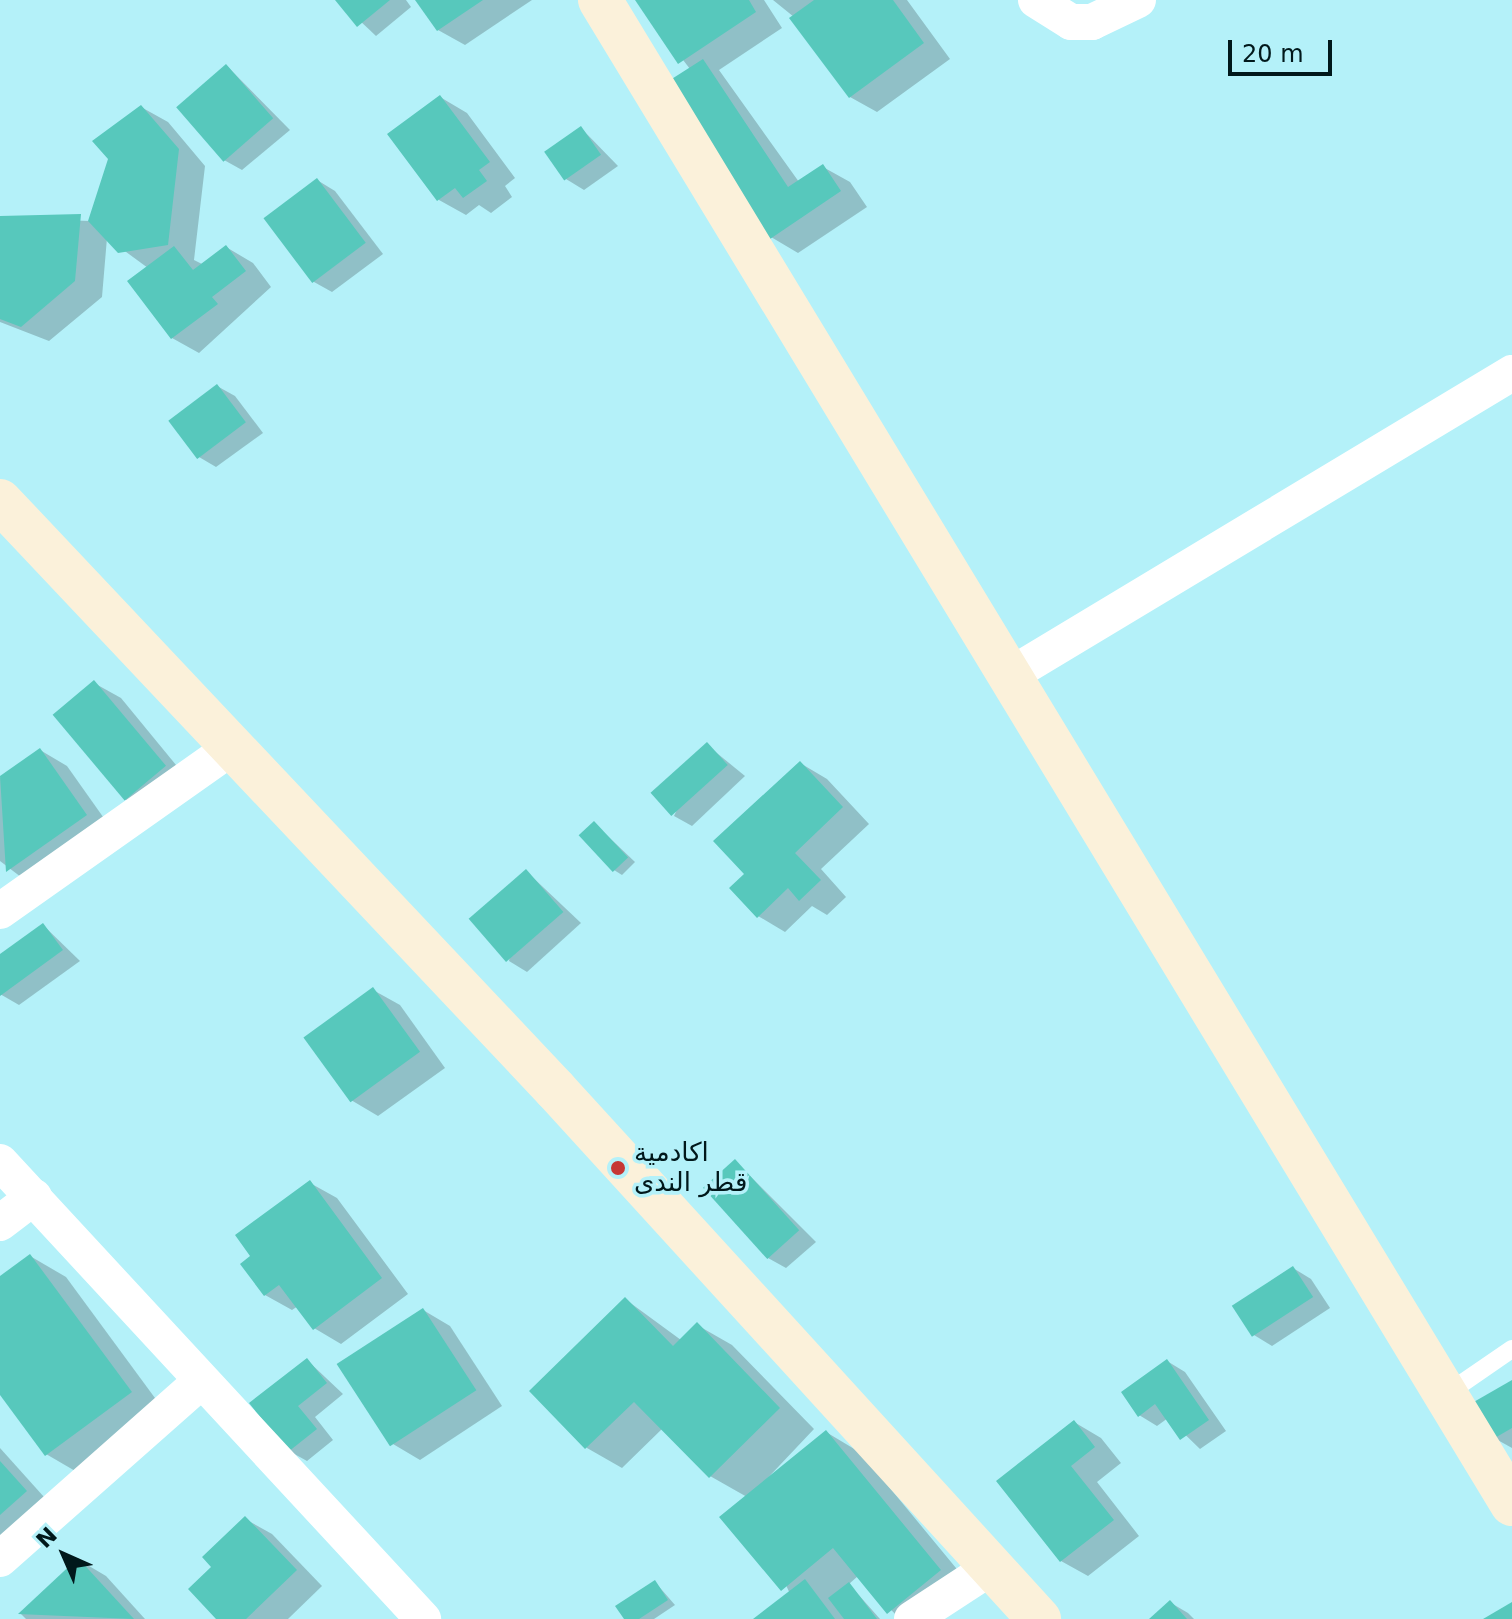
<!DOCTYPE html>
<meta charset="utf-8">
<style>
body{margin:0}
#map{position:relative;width:1512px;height:1619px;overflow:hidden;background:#b4f1f9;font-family:"DejaVu Sans","Noto Naskh Arabic",sans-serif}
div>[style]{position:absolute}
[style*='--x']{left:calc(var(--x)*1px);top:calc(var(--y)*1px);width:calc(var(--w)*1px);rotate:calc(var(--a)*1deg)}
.shadow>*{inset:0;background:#0003}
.building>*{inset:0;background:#57c8bc;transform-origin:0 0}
.lane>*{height:18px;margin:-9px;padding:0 9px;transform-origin:9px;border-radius:9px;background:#fff}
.street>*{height:36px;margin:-18px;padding:0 18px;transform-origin:18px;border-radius:18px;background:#fff}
.secondary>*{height:44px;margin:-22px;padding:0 22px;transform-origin:22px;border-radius:22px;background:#fbf1da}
.dots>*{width:22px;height:22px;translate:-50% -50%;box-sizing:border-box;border:4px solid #b4f1f9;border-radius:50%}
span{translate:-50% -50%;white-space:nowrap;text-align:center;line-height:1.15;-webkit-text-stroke:7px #b4f1f9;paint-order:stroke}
.poi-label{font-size:26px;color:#01181b}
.left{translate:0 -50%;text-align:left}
.north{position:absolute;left:24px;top:1515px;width:80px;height:80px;-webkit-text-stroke:6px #b4f1f9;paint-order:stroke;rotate:315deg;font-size:22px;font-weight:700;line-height:32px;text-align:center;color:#01181b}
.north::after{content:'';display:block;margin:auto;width:28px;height:36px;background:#01181b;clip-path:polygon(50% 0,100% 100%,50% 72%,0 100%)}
.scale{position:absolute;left:1228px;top:40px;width:104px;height:36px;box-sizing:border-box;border:4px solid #01181b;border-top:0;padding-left:10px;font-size:24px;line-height:28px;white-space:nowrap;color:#01181b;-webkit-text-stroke:6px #b4f1f9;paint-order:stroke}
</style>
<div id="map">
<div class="shadow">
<div style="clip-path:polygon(338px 0,406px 0,411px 7px,376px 36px)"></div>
<div style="clip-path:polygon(418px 0,532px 0,465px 45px,438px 30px)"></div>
<div style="clip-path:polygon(637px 0,764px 0,782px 28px,719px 70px,799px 182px,823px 167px,850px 182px,867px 207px,798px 253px,771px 237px,690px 69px)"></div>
<div style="clip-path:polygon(773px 0,907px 0,950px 59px,877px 112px,850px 97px,794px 17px)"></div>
<div style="clip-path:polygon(227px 66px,290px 130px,242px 170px,224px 160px)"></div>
<div style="clip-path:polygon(440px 97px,467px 113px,515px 178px,505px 186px,512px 197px,491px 213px,479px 205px,466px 215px,439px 200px)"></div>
<div style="clip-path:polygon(141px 107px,168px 122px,205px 166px,194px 260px,202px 264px,226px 247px,253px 263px,271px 287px,199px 353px,172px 338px,148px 268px,107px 238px,102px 297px,49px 341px,0 322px,0 218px,90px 221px)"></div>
<div style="clip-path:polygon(581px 128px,618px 166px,584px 190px,566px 179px)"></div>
<div style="clip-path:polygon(317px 180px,335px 191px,383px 254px,332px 292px,314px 282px)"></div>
<div style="clip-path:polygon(217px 386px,235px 396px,263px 433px,216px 467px,199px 457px)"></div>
<div style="clip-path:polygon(94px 683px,121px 698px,190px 782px,151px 814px,124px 799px)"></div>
<div style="clip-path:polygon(707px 745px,745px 776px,692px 826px,674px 816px)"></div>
<div style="clip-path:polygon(40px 750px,67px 766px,113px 831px,34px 887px,0 861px,0 778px)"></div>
<div style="clip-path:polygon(800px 763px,827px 779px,869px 824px,821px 869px,846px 897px,827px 915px,812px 906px,785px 932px,758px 916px,747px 874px)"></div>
<div style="clip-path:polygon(595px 824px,635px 862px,622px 875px,614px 870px)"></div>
<div style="clip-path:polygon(526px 871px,581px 923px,527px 972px,509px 961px)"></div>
<div style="clip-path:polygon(43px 925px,80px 961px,19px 1005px,0 994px,0 957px)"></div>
<div style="clip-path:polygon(373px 990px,400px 1005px,445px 1068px,378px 1116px,351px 1100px)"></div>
<div style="clip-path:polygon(735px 1161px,816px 1242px,786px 1268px,768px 1258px)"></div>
<div style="clip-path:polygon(310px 1183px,337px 1198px,408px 1294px,341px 1344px,314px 1328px,298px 1306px,292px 1310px,265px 1295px,253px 1256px)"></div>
<div style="clip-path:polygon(30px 1256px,66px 1277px,166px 1413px,82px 1475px,46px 1454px,0 1391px,0 1279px)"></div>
<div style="clip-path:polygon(1293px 1268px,1311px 1279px,1330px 1308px,1272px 1346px,1254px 1335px)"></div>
<div style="clip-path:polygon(625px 1299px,681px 1340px,697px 1325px,732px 1345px,814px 1429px,762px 1484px,826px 1432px,861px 1453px,975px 1591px,900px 1619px,858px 1576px,849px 1584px,880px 1619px,756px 1619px,790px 1594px,747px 1497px,710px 1476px,663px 1428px,622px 1468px,587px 1448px,531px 1391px)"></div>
<div style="clip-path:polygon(423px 1310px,450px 1326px,502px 1406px,420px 1460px,393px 1444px)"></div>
<div style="clip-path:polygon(307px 1360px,343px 1394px,315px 1417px,333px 1440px,307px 1461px,289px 1451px,252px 1403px)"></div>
<div style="clip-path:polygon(1167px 1361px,1185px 1372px,1226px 1431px,1200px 1449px,1168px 1418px,1157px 1426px,1139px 1415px)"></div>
<div style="clip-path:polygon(1512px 1382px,1512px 1448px,1494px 1438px)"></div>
<div style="clip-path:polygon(1074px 1422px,1101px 1438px,1121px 1463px,1097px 1482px,1139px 1536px,1088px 1576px,1061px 1561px)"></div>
<div style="clip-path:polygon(0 1448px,53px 1507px,0 1555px)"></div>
<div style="clip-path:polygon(245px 1519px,272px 1534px,322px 1586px,288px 1619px,219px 1619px,213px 1567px)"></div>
<div style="clip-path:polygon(79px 1560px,106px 1576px,145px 1619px,26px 1619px,21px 1614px)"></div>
<div style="clip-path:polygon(655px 1582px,675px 1605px,654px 1619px,626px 1619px)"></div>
<div style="clip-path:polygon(1171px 1603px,1188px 1613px,1194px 1619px,1152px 1619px)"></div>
</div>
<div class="building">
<div style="clip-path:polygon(335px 0,390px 0,357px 27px)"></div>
<div style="clip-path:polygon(415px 0,483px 0,437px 31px)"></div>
<div style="clip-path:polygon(635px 0,749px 0,756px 12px,678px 64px)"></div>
<div style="clip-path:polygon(814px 0,893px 0,924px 43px,849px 98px,789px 18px)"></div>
<div style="clip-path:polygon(703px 59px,788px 187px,823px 164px,841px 191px,770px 239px,667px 82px)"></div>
<div style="left:226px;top:64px;width:72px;height:66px;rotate:49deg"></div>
<div style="clip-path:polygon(440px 95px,490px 162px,479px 170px,487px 181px,463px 198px,455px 188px,437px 201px,387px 134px)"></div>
<div style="clip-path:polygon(141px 105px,179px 149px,168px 245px,118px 253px,88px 221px,108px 159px,92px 141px)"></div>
<div style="left:581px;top:126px;width:35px;height:45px;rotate:55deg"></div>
<div style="left:317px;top:178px;width:81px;height:67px;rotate:53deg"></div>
<div style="clip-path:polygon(81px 214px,75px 281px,21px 327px,0 319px,0 216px)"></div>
<div style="clip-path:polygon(226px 245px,246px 271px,212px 297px,218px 304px,171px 339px,127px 281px,174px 246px,193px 270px)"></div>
<div style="left:217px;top:384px;width:48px;height:61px;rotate:53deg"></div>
<div style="left:94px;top:680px;width:112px;height:54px;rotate:50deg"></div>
<div style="left:707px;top:742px;width:31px;height:76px;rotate:48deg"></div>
<div style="clip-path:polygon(40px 748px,87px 815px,6px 872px,0 776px)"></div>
<div style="clip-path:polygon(800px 761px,843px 807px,795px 853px,821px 880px,799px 901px,788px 888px,757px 918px,729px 888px,744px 874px,713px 841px)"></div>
<div style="left:594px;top:821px;width:50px;height:21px;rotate:47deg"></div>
<div style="left:526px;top:869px;width:57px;height:76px;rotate:49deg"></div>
<div style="clip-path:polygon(43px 923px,63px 950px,0 996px,0 954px)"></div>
<div style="left:373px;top:987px;width:80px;height:86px;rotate:54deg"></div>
<div style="left:735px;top:1159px;width:96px;height:43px;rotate:48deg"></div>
<div style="clip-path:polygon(310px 1180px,382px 1278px,313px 1330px,279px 1285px,264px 1296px,240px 1264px,250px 1256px,235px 1235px)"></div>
<div style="clip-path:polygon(30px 1254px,132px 1392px,45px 1456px,0 1395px,0 1276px)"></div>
<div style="left:1293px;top:1266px;width:37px;height:73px;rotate:57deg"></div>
<div style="clip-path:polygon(625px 1297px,673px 1346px,697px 1322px,780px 1408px,709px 1478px,634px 1402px,585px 1449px,529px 1391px)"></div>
<div style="left:423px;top:1308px;width:98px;height:103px;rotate:57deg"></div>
<div style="clip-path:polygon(307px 1358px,327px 1383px,298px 1406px,317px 1429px,288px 1452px,249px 1403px)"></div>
<div style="clip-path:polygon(1167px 1359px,1209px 1420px,1180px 1440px,1155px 1404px,1138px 1417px,1121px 1392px)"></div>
<div style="clip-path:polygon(1512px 1380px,1512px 1428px,1493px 1439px,1472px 1403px)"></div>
<div style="clip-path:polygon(1074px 1420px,1095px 1447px,1071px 1466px,1114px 1520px,1060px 1562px,996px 1481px)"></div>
<div style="clip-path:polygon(826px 1430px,941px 1570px,887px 1614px,833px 1548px,781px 1591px,719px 1517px)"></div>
<div style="clip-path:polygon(0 1461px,27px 1491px,0 1515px)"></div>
<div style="clip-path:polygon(245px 1516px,297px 1570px,246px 1619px,216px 1619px,188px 1589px,211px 1567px,202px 1557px)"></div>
<div style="clip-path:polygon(78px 1558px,134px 1619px,18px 1614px)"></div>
<div style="clip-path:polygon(805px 1579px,835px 1619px,753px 1619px)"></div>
<div style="clip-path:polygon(655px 1580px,668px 1600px,639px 1619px,624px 1619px,615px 1606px)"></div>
<div style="clip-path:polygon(849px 1582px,877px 1619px,844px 1619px,828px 1598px)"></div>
<div style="clip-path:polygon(1170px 1600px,1187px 1619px,1149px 1619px)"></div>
<div style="clip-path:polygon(1512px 1602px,1512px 1619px,1483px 1619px)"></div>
</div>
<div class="lane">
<div style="--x:1445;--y:1395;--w:81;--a:-34.5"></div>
</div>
<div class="street">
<div style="--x:1036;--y:0;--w:41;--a:32.2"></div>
<div style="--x:1071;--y:22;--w:21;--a:0"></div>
<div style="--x:1092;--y:22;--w:51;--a:-25.6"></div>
<div style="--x:1010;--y:675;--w:586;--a:-31.03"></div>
<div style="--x:0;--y:911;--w:281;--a:-35.2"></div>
<div style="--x:0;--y:1162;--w:623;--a:47.21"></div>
<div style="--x:0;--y:1223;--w:43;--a:-37.4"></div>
<div style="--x:0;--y:1559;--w:268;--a:-41.5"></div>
<div style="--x:912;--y:1619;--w:93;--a:-33.2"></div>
</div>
<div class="secondary">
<div style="--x:600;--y:0;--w:1759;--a:58.77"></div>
<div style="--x:0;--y:501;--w:809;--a:46.65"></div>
<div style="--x:555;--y:1089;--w:718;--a:47.6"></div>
</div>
<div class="dots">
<div style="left:618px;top:1168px;background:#c63734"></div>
</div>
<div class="poi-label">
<span class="left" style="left:634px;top:1168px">اكادمية<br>قطر الندى</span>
</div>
<div class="north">N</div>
<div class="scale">20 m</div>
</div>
